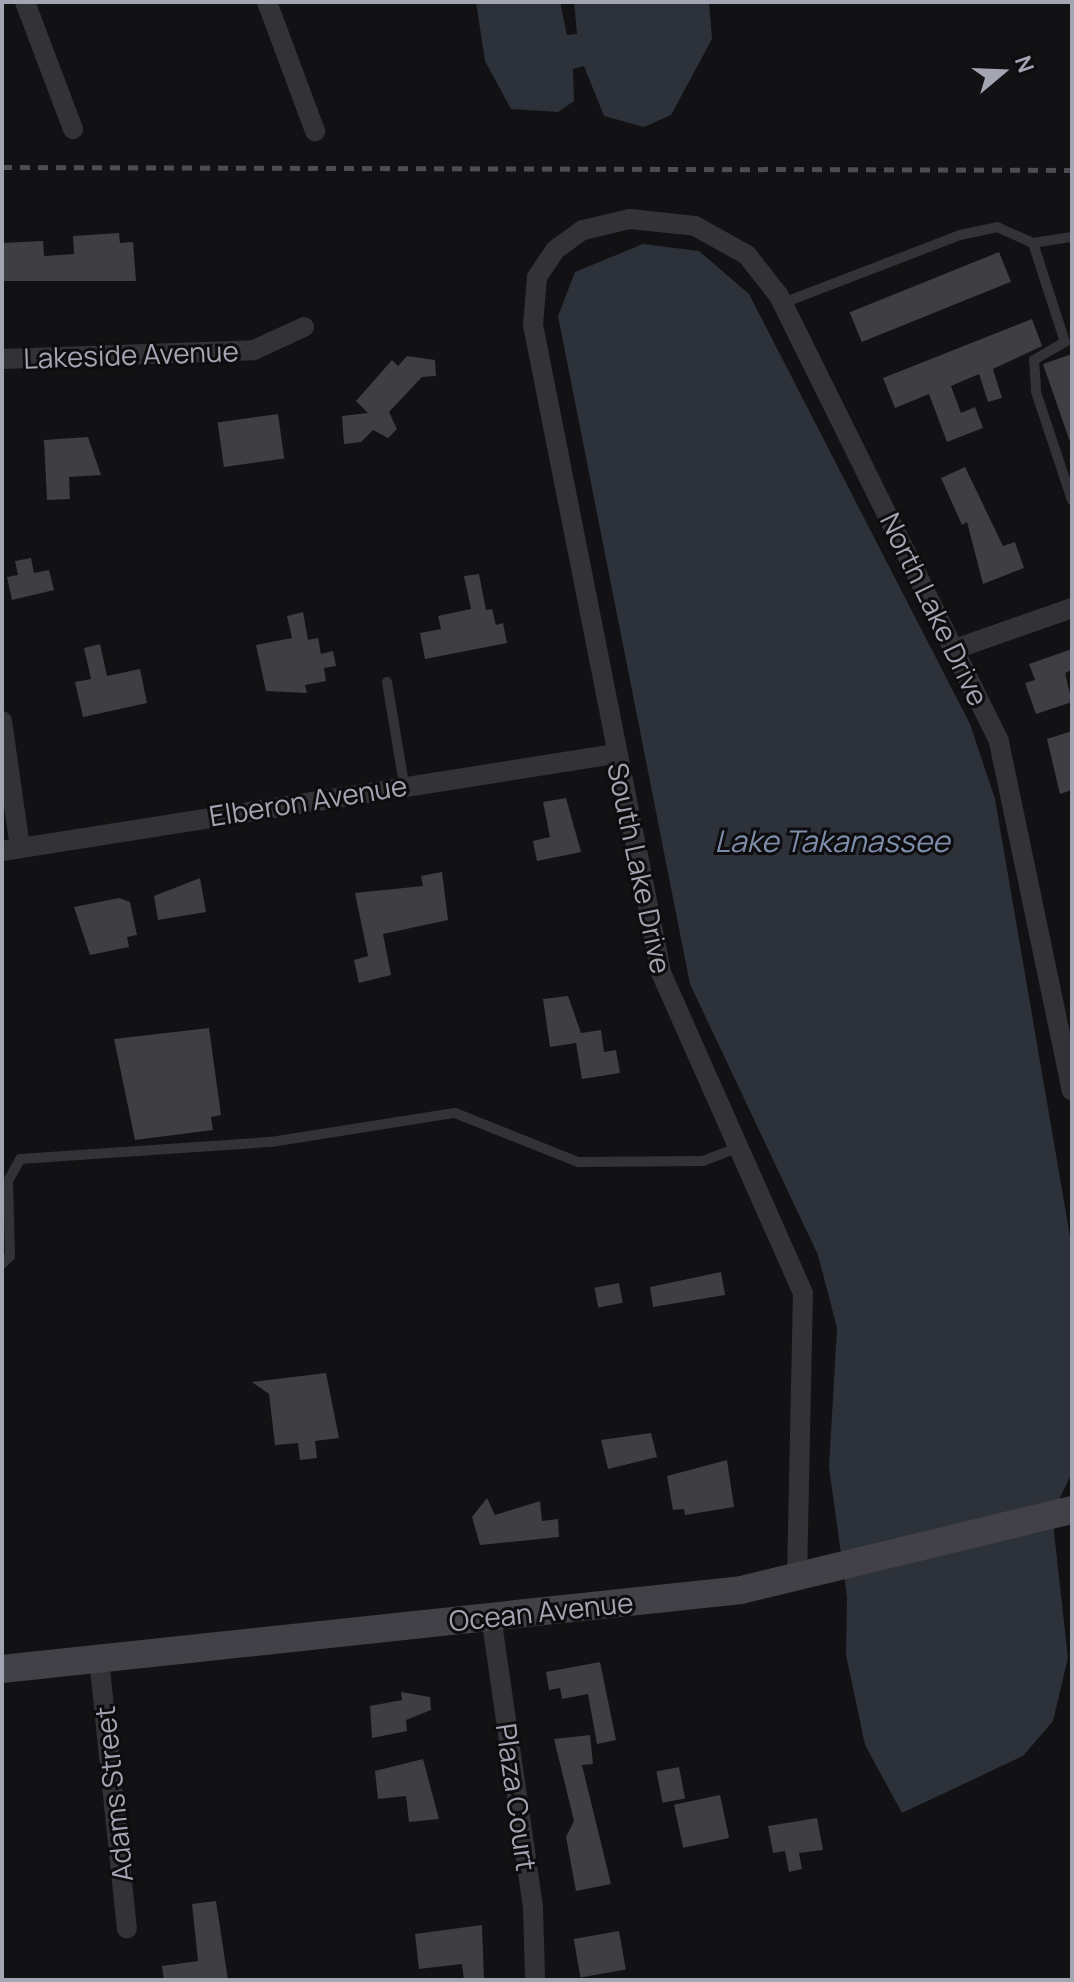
<!DOCTYPE html>
<style>
body{margin:0}
#map{position:relative;width:1074px;height:1982px;overflow:hidden;background:#121113;font-family:Manrope,sans-serif}
div>[style]{position:absolute}
[style*='--x']{left:calc(var(--x)*1px);top:calc(var(--y)*1px);width:calc(var(--w)*1px);rotate:calc(var(--a)*1deg)}
.water>*{inset:0;background:#2c313a}
.building>*{inset:0;background:#3e3e43;transform-origin:0 0}
.lane>*{height:10px;margin:-5px;padding:0 5px;transform-origin:5px;border-radius:5px;background:#333337}
.street>*{height:20px;margin:-10px;padding:0 10px;transform-origin:10px;border-radius:10px;background:#333337}
.secondary>*{height:28px;margin:-14px;padding:0 14px;transform-origin:14px;border-radius:14px;background:#414147}
.rail>*{height:5px;margin-top:-2.5px;transform-origin:0;background:repeating-linear-gradient(90deg,#4c4c52 0 10px,transparent 0 18px)}
span{translate:-50% -50%;white-space:nowrap;text-align:center;line-height:1.15;-webkit-text-stroke:6px #0d0c0e;paint-order:stroke}
.street-label{font-size:28px;color:#a4a5b2}
.water-label{font-size:30px;color:#7d8daa;font-style:italic}
.frame{position:absolute;inset:0;border:4px solid #a4a5b2;pointer-events:none}
.north{position:absolute;left:962px;top:32px;width:80px;height:80px;-webkit-text-stroke:6px #0d0c0e;paint-order:stroke;rotate:71deg;font-size:22px;font-weight:700;line-height:32px;text-align:center;color:#a4a5b2}
.north::after{content:'';display:block;margin:auto;width:28px;height:36px;background:#a4a5b2;clip-path:polygon(50% 0,100% 100%,50% 72%,0 100%)}
</style>
<div id="map">
<div class="water">
<div style="clip-path:polygon(476px 2px,560px 2px,567px 35px,577px 34px,574px 2px,709px 2px,712px 39px,671px 115px,644px 127px,604px 116px,584px 66px,573px 69px,574px 101px,558px 112px,511px 109px,485px 61px)"></div>
<div style="clip-path:polygon(643px 244px,699px 251px,749px 294px,970px 724px,995px 799px,1072px 1248px,1072px 1473px,1052px 1514px,1068px 1658px,1053px 1721px,1023px 1756px,902px 1813px,865px 1745px,846px 1655px,847px 1597px,829px 1467px,837px 1328px,818px 1255px,690px 984px,558px 316px,575px 272px)"></div>
</div>
<div class="building">
<div style="clip-path:polygon(119px 233px,120px 243px,133px 242px,136px 281px,2px 281px,2px 243px,43px 241px,44px 256px,74px 254px,73px 236px)"></div>
<div style="left:999px;top:252px;width:32px;height:161px;rotate:68deg"></div>
<div style="clip-path:polygon(1032px 319px,1042px 346px,993px 369px,1002px 398px,988px 402px,979px 374px,951px 386px,961px 413px,975px 407px,983px 428px,947px 442px,929px 394px,895px 408px,883px 378px)"></div>
<div style="clip-path:polygon(1072px 354px,1072px 441px,1070px 442px,1043px 364px)"></div>
<div style="clip-path:polygon(407px 356px,435px 360px,436px 376px,422px 377px,389px 412px,397px 429px,388px 438px,373px 430px,361px 442px,344px 444px,342px 416px,368px 413px,356px 401px,392px 360px,398px 366px)"></div>
<div style="left:278px;top:414px;width:45px;height:61px;rotate:82deg"></div>
<div style="clip-path:polygon(88px 437px,101px 475px,69px 477px,70px 499px,47px 500px,44px 440px)"></div>
<div style="clip-path:polygon(965px 467px,1003px 546px,1015px 542px,1024px 568px,983px 584px,967px 522px,962px 525px,941px 478px)"></div>
<div style="clip-path:polygon(31px 558px,34px 573px,49px 570px,54px 590px,12px 600px,7px 577px,18px 575px,15px 561px)"></div>
<div style="clip-path:polygon(479px 574px,486px 610px,492px 609px,496px 625px,503px 623px,507px 643px,425px 659px,420px 633px,441px 629px,438px 616px,471px 609px,464px 576px)"></div>
<div style="clip-path:polygon(303px 612px,308px 640px,318px 638px,321px 654px,333px 651px,336px 666px,324px 668px,326px 681px,305px 685px,307px 693px,266px 691px,256px 645px,292px 638px,287px 616px)"></div>
<div style="clip-path:polygon(100px 644px,107px 676px,140px 669px,147px 703px,83px 717px,75px 682px,91px 679px,84px 648px)"></div>
<div style="clip-path:polygon(1072px 649px,1072px 670px,1065px 673px,1072px 702px,1036px 714px,1025px 683px,1035px 680px,1029px 664px)"></div>
<div style="clip-path:polygon(1072px 731px,1072px 790px,1060px 794px,1047px 739px)"></div>
<div style="clip-path:polygon(566px 798px,581px 852px,537px 861px,533px 841px,550px 837px,543px 802px)"></div>
<div style="clip-path:polygon(442px 872px,448px 920px,383px 934px,391px 975px,359px 983px,354px 960px,368px 956px,355px 893px,423px 886px,421px 876px)"></div>
<div style="clip-path:polygon(200px 878px,206px 912px,158px 920px,154px 896px)"></div>
<div style="clip-path:polygon(119px 898px,130px 902px,137px 935px,127px 937px,129px 947px,90px 955px,74px 907px)"></div>
<div style="clip-path:polygon(568px 996px,581px 1033px,601px 1030px,604px 1052px,616px 1050px,620px 1073px,582px 1079px,576px 1043px,550px 1047px,543px 999px)"></div>
<div style="clip-path:polygon(209px 1028px,221px 1115px,211px 1117px,213px 1130px,135px 1140px,114px 1039px)"></div>
<div style="clip-path:polygon(721px 1272px,725px 1295px,653px 1307px,650px 1287px)"></div>
<div style="left:619px;top:1283px;width:20px;height:25px;rotate:79deg"></div>
<div style="clip-path:polygon(326px 1373px,339px 1438px,315px 1441px,317px 1458px,300px 1460px,298px 1443px,275px 1445px,269px 1394px,252px 1382px)"></div>
<div style="clip-path:polygon(651px 1433px,657px 1457px,608px 1469px,601px 1440px)"></div>
<div style="clip-path:polygon(727px 1460px,734px 1507px,685px 1515px,684px 1509px,673px 1510px,667px 1476px)"></div>
<div style="clip-path:polygon(487px 1498px,495px 1515px,540px 1501px,542px 1521px,558px 1519px,559px 1537px,480px 1545px,472px 1517px)"></div>
<div style="clip-path:polygon(600px 1662px,616px 1740px,597px 1744px,588px 1694px,562px 1699px,560px 1688px,549px 1690px,546px 1672px)"></div>
<div style="clip-path:polygon(401px 1692px,430px 1697px,431px 1710px,406px 1720px,407px 1731px,372px 1738px,370px 1706px,402px 1700px)"></div>
<div style="clip-path:polygon(590px 1735px,593px 1764px,582px 1765px,611px 1884px,576px 1891px,566px 1837px,574px 1821px,554px 1739px)"></div>
<div style="clip-path:polygon(423px 1759px,439px 1819px,409px 1822px,406px 1796px,378px 1799px,375px 1771px)"></div>
<div style="left:679px;top:1767px;width:32px;height:23px;rotate:79deg"></div>
<div style="left:720px;top:1795px;width:44px;height:47px;rotate:78deg"></div>
<div style="clip-path:polygon(817px 1818px,823px 1850px,799px 1853px,802px 1869px,789px 1872px,785px 1851px,773px 1853px,768px 1826px)"></div>
<div style="clip-path:polygon(216px 1901px,228px 1980px,164px 1980px,162px 1966px,198px 1961px,192px 1904px)"></div>
<div style="clip-path:polygon(482px 1925px,484px 1980px,464px 1980px,462px 1964px,419px 1969px,415px 1934px)"></div>
<div style="left:619px;top:1931px;width:39px;height:46px;rotate:80deg"></div>
</div>
<div class="lane">
<div style="--x:1033;--y:243;--w:39;--a:-9"></div>
<div style="--x:783;--y:303;--w:190;--a:-21"></div>
<div style="--x:960;--y:235;--w:38;--a:-12"></div>
<div style="--x:997;--y:227;--w:39;--a:24"></div>
<div style="--x:1033;--y:243;--w:104;--a:72.1"></div>
<div style="--x:1065;--y:342;--w:36;--a:150"></div>
<div style="--x:1034;--y:360;--w:32;--a:86"></div>
<div style="--x:1036;--y:392;--w:114;--a:71.6"></div>
<div style="--x:387;--y:682;--w:103;--a:80.5"></div>
<div style="--x:2;--y:1264;--w:11;--a:-45"></div>
<div style="--x:10;--y:1256;--w:75;--a:-91.5"></div>
<div style="--x:8;--y:1181;--w:25;--a:-61"></div>
<div style="--x:20;--y:1159;--w:252;--a:-3.9"></div>
<div style="--x:271;--y:1142;--w:186;--a:-9"></div>
<div style="--x:455;--y:1113;--w:132;--a:21.7"></div>
<div style="--x:578;--y:1162;--w:125;--a:-0.5"></div>
<div style="--x:703;--y:1161;--w:40;--a:-21"></div>
</div>
<div class="street">
<div style="--x:25;--y:2;--w:136;--a:69.3"></div>
<div style="--x:267;--y:2;--w:138;--a:69.6"></div>
<div style="--x:2;--y:359;--w:252;--a:-2"></div>
<div style="--x:254;--y:350;--w:55;--a:-24.7"></div>
<div style="--x:955;--y:649;--w:124;--a:-19.3"></div>
<div style="--x:2;--y:721;--w:128;--a:81.9"></div>
<div style="--x:2;--y:851;--w:621;--a:-8.99"></div>
<div style="--x:797;--y:1578;--w:285;--a:-88.8"></div>
<div style="--x:803;--y:1293;--w:351;--a:-113.9"></div>
<div style="--x:661;--y:972;--w:660;--a:-101.19"></div>
<div style="--x:533;--y:325;--w:48;--a:-85.2"></div>
<div style="--x:537;--y:277;--w:32;--a:-56"></div>
<div style="--x:555;--y:250;--w:34;--a:-36"></div>
<div style="--x:583;--y:230;--w:48;--a:-13.2"></div>
<div style="--x:630;--y:219;--w:65;--a:6.1"></div>
<div style="--x:695;--y:226;--w:60;--a:29.1"></div>
<div style="--x:747;--y:255;--w:52;--a:52"></div>
<div style="--x:779;--y:296;--w:497;--a:63.7"></div>
<div style="--x:999;--y:742;--w:356;--a:78.2"></div>
<div style="--x:491;--y:1616;--w:294;--a:81.8"></div>
<div style="--x:533;--y:1907;--w:73;--a:88.4"></div>
<div style="--x:99;--y:1659;--w:271;--a:84.1"></div>
</div>
<div class="secondary">
<div style="--x:2;--y:1669;--w:743;--a:-6.1"></div>
<div style="--x:741;--y:1590;--w:341;--a:-13.6"></div>
</div>
<div class="rail">
<div style="--x:2;--y:167;--w:1070;--a:0.16"></div>
</div>
<div class="street-label">
<span style="left:131px;top:354px;rotate:-2deg">Lakeside Avenue</span>
<span style="left:935px;top:609px;rotate:64deg">North Lake Drive</span>
<span style="left:308px;top:800px;rotate:-9deg">Elberon Avenue</span>
<span style="left:640px;top:868px;rotate:78deg">South Lake Drive</span>
<span style="left:541px;top:1611px;rotate:-6deg">Ocean Avenue</span>
<span style="left:113px;top:1794px;rotate:-96deg">Adams Street</span>
<span style="left:517px;top:1797px;rotate:82deg">Plaza Court</span>
</div>
<div class="water-label">
<span style="left:832px;top:841px">Lake Takanassee</span>
</div>
<div class="frame"></div>
<div class="north">N</div>
</div>
